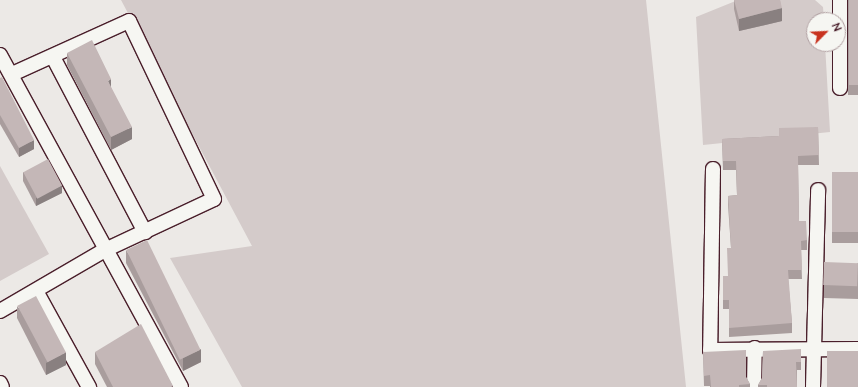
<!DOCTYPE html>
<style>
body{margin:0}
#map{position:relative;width:858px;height:387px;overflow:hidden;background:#ece9e6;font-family:"Architects Daughter",sans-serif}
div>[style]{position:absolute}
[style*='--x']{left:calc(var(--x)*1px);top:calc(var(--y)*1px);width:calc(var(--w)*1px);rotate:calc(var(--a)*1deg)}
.green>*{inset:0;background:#d4cbca}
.roads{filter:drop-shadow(1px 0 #4a1f2b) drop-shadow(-1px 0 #4a1f2b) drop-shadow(0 1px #4a1f2b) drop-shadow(0 -1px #4a1f2b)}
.minor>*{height:14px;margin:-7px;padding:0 7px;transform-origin:7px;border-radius:7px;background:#f6f6f2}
.wall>*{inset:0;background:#a99d9d;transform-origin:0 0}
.shaded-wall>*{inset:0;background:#898080}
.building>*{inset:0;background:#c4b7b7;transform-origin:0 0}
span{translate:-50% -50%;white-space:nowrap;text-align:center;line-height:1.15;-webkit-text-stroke:4px #f6f6f2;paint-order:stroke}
.north{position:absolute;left:806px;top:12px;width:40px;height:40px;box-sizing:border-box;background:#f6f6f2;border:1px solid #b1a0a2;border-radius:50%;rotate:66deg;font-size:11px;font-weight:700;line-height:16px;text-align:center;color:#4a1f2b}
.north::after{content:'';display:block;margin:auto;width:14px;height:18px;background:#c8321e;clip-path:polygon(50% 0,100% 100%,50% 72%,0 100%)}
</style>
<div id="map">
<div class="green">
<div style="clip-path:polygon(121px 0,646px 0,686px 387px,242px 387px,170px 258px,252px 246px)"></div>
<div style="clip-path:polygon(738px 0,815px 0,823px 7px,824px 20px,814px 20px,814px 44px,825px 44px,830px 132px,703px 145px,696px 17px)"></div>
<div style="clip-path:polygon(0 166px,49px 254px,0 281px)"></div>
</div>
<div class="roads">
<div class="minor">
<div style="--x:0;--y:55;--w:378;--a:61.4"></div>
<div style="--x:53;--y:57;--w:198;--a:62.3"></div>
<div style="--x:840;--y:88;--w:88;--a:-90"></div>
<div style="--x:713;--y:169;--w:181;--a:90.9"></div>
<div style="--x:710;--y:350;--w:148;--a:-0.4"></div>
<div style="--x:36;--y:291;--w:110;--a:61.1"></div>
<div style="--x:0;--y:311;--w:121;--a:-30.2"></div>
<div style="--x:105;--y:250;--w:120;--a:-25.1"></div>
<div style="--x:214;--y:199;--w:197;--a:-115.5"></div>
<div style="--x:129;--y:21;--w:128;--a:155.6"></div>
<div style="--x:0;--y:383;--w:4;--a:63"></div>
<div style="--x:754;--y:387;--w:39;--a:-89"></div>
<div style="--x:813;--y:387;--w:197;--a:-88.5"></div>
</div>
</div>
<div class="wall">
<div style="clip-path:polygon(734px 0,780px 0,782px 21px,739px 31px,734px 9px)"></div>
<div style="left:848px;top:0;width:10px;height:95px"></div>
<div style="clip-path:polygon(67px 53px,111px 88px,132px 139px,111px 150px,67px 65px)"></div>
<div style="clip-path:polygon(0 78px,34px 149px,19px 157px,0 124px)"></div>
<div style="clip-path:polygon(818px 127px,819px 165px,798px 165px,799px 221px,807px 240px,807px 250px,801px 250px,802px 279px,788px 279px,792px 323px,792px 333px,729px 337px,729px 309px,723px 309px,723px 276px,728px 276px,731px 248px,728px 205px,728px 196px,737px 195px,736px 170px,723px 170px,722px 139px,779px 136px)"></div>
<div style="clip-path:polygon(23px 172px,62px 193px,36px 206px,23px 181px)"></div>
<div style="left:832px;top:172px;width:26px;height:71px"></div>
<div style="clip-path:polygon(126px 250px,201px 362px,183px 371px,126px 263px)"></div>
<div style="clip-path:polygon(858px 263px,858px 299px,824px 298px,824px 285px)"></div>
<div style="clip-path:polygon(17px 306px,66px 365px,46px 375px,17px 318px)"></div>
<div style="clip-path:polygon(763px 351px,801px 362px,801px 370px,797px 370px,797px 387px,758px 387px,758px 385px,762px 378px)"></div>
<div style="clip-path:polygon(95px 352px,173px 387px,107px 387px,95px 364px)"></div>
<div style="clip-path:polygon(703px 352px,746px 377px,750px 384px,750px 387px,710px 387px,710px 386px,704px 386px)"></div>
</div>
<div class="shaded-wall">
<div style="clip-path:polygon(782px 8px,782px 21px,739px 31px,739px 19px)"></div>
<div style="clip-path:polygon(111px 79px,111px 91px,108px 81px)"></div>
<div style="clip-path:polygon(132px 127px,132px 139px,111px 150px,111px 137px)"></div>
<div style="clip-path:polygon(34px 140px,34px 149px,19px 157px,19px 148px)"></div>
<div style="clip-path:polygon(62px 185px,62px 193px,36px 206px,36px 198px)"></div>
<div style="clip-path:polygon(201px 349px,201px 362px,183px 371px,183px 358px)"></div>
<div style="clip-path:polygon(66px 352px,66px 365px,46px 375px,46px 363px)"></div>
</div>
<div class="building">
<div style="clip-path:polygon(734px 0,780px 0,782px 8px,739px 19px)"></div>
<div style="left:849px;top:0;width:9px;height:85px"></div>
<div style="clip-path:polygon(92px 40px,111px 79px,108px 81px,132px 127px,111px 137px,67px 53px)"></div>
<div style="clip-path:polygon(2px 77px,34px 140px,19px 148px,0 115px,0 78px)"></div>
<div style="clip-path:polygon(818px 127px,819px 155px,798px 156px,799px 221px,806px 221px,807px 240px,801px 241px,802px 270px,788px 270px,792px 323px,729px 328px,729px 300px,723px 300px,723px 276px,728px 276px,727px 248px,731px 248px,728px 196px,737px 195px,736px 161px,723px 161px,722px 139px,779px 136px,779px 128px)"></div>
<div style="left:48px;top:159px;width:30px;height:28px;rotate:62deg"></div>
<div style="left:832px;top:172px;width:26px;height:60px"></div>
<div style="left:147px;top:240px;width:122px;height:23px;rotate:64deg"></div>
<div style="left:824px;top:262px;width:34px;height:23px;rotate:2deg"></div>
<div style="left:36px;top:296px;width:64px;height:21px;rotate:62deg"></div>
<div style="clip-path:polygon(141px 324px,173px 386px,171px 387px,113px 387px,95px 352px)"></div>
<div style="clip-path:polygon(801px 349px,801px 362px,796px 362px,797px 387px,767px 387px,767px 385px,758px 385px,762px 378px,763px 351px)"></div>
<div style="clip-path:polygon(746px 350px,746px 377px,750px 384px,739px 385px,739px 387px,711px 387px,710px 375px,704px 376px,703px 352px)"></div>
<div style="left:827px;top:351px;width:31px;height:36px"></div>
</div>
<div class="north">N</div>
</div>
